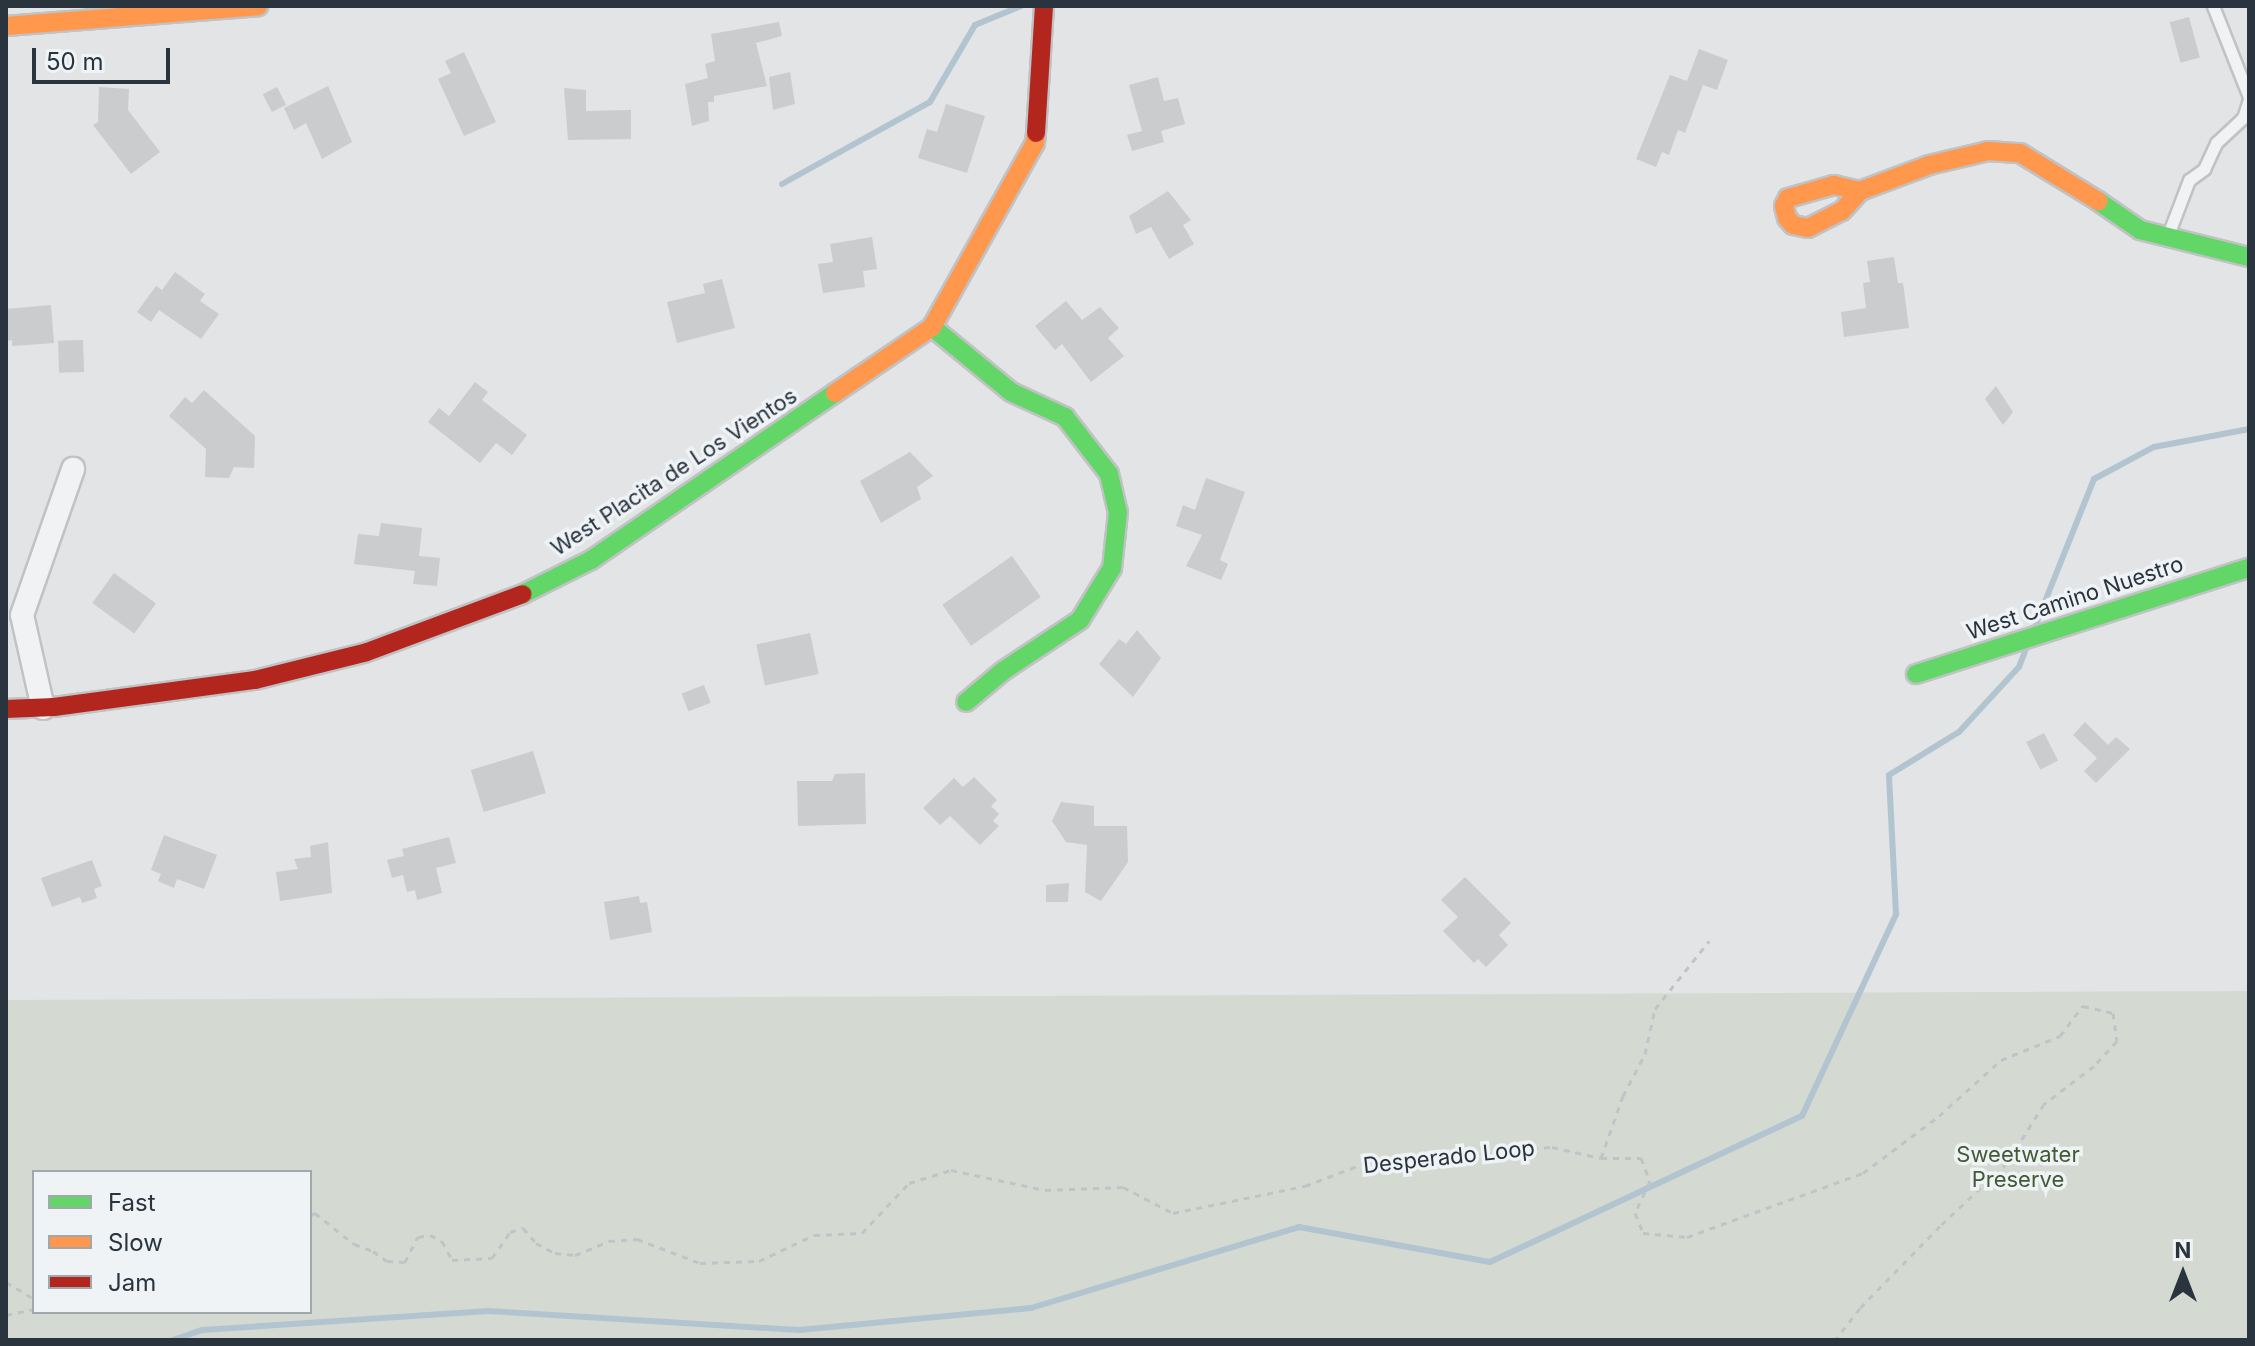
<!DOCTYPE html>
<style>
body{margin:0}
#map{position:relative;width:2255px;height:1346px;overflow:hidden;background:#e2e4e6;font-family:Inter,sans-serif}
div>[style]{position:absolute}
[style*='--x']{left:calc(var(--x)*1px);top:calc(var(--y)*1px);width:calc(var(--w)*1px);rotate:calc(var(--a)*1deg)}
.green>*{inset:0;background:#d4dad2}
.stream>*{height:6px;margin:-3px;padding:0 3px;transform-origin:3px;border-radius:3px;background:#b1c4d0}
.building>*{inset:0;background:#caccce;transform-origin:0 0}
.path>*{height:3px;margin-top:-1.5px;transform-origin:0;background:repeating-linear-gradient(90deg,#c0c4c7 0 6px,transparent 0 12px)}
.roads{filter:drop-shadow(2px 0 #c0c2c4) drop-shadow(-2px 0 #c0c2c4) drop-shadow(0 2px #c0c2c4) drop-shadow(0 -2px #c0c2c4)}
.lane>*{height:11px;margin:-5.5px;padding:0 5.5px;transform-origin:5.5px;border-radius:5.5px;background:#f1f2f3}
.street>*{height:22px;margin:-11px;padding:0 11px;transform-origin:11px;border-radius:11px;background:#f1f2f3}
.fast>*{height:18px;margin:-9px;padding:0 9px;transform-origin:9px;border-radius:9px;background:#63d668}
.slow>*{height:18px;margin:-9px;padding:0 9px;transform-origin:9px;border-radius:9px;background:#ff974d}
.jam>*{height:18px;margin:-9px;padding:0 9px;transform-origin:9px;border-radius:9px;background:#b3261e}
span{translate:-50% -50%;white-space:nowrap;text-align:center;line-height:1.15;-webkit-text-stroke:7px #eff3f6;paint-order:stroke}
.street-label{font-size:22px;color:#29343f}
.park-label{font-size:22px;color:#435a37}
.frame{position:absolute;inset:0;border:8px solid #29343f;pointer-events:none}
.legend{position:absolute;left:32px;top:1170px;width:280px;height:144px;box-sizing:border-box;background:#eff3f6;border:2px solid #a0a7ad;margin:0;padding:10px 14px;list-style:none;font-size:24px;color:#29343f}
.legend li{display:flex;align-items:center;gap:16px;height:40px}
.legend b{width:40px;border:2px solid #a0a7ad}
.north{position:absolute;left:2143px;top:1234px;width:80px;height:80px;-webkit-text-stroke:6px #eff3f6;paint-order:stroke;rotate:0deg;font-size:22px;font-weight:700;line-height:32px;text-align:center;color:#29343f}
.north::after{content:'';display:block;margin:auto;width:28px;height:36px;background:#29343f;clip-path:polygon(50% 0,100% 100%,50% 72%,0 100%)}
.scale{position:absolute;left:32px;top:48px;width:138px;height:36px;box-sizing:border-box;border:4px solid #29343f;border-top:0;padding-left:10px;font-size:24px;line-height:28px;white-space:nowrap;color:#29343f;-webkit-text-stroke:6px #eff3f6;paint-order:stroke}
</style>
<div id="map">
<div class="green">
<div style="clip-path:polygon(evenodd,2249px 991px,2249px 1340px,6px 1340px,6px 1000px,2249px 991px,34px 1172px,310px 1172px,310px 1312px,34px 1312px,34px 1172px)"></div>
</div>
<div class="stream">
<div style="--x:782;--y:184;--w:169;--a:-29"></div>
<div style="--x:930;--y:102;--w:89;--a:-59.7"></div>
<div style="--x:975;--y:25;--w:50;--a:-22.4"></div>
<div style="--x:2036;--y:624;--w:156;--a:-68.2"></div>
<div style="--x:2094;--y:479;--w:68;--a:-28.1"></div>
<div style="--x:2154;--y:447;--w:97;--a:-10.7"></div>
<div style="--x:173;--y:1340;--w:31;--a:-19"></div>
<div style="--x:202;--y:1330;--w:287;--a:-3.8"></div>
<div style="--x:488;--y:1311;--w:312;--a:3.5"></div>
<div style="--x:799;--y:1330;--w:233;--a:-5.4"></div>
<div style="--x:1031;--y:1308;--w:280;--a:-16.8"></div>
<div style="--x:1299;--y:1227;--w:194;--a:10.4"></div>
<div style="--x:1490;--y:1262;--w:344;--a:-25.1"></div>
<div style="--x:1802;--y:1116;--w:223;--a:-65"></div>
<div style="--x:1896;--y:914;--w:139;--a:-92.9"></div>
<div style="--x:1889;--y:775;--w:82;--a:-31.6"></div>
<div style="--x:1959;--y:732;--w:88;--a:-47.3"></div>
<div style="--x:2019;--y:667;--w:19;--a:-69"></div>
</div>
<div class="building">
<div style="left:2189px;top:17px;width:42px;height:20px;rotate:75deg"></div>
<div style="clip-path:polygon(779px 22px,782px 36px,756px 43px,767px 86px,714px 96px,714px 102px,708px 102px,709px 121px,692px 126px,685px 84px,708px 78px,705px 64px,715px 61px,711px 34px)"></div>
<div style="clip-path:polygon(1699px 49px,1728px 60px,1717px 90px,1703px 85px,1685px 133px,1678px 130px,1669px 155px,1662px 152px,1656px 167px,1636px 159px,1670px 75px,1687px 81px)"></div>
<div style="clip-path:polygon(464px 52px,496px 122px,464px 136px,438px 79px,451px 73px,445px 61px)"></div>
<div style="clip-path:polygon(790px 72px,795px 104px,773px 110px,769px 77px)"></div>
<div style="clip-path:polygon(1158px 77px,1164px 101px,1178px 98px,1185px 124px,1161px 131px,1164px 142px,1132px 151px,1127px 135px,1142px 131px,1129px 85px)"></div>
<div style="clip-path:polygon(328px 86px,352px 142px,322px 159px,306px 123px,294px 130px,284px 108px)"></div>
<div style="clip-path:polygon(99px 87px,129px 89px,128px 110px,160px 152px,131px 174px,93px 125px,98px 122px)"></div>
<div style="left:277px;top:87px;width:20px;height:16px;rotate:63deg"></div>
<div style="clip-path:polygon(564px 88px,586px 90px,586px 111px,631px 110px,631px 139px,568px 140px)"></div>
<div style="clip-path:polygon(946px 104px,985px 116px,967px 173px,918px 158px,927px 129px,937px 132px)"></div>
<div style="clip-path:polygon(1168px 191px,1191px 220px,1183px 225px,1194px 244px,1169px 259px,1151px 227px,1136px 234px,1129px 216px)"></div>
<div style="clip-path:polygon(872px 237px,877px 269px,863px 271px,865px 287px,823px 293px,818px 264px,833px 262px,830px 244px)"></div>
<div style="clip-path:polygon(1894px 257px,1898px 283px,1903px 283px,1909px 328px,1844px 337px,1841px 312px,1866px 308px,1863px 283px,1870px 282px,1867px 261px)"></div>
<div style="clip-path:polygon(175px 272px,205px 294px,200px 301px,219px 314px,201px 339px,159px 310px,151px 322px,137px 312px,156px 286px,162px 290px)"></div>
<div style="clip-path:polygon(722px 279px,735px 328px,677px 343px,667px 302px,705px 293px,703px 284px)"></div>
<div style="clip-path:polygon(1066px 301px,1082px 320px,1100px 307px,1119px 328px,1108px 338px,1124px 356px,1091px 382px,1062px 344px,1055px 350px,1035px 326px)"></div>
<div style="clip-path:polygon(51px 305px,54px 343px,12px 346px,12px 340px,6px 341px,6px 309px)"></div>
<div style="left:83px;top:340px;width:32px;height:25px;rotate:88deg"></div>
<div style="clip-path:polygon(475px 382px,488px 392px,482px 400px,527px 435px,512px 455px,496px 443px,480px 463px,428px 422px,439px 408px,449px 416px)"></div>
<div style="clip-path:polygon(1996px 386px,2013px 412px,2003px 425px,1985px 399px)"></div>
<div style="clip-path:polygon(204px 390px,255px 436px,254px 468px,234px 467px,229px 478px,205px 477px,206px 449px,169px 416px,185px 397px,192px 403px)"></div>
<div style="clip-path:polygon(910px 452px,933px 476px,917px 487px,921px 499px,881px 523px,860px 481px)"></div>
<div style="clip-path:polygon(1206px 478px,1245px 492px,1220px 560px,1228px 564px,1221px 580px,1186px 566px,1202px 535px,1176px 526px,1183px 505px,1195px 510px)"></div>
<div style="clip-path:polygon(381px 523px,422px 528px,419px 556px,440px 558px,437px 586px,413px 584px,415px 571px,354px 564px,358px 534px,379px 536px)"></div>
<div style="left:1012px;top:556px;width:50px;height:85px;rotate:55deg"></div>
<div style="left:114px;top:573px;width:52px;height:37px;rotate:36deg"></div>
<div style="clip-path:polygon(1137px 630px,1161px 658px,1133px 697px,1099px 664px,1119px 639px,1126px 644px)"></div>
<div style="left:810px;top:633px;width:42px;height:55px;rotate:78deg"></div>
<div style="left:704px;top:685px;width:19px;height:24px;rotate:69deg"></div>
<div style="clip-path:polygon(2085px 722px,2108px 745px,2116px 737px,2130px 749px,2096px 783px,2084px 771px,2097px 758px,2073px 735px)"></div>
<div style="left:2044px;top:733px;width:31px;height:20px;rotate:63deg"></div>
<div style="left:533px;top:751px;width:44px;height:65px;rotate:73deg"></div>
<div style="clip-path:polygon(865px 773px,866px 824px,798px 826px,797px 781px,832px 781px,835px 774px)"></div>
<div style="clip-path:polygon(974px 777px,997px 800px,991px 806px,999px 814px,993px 821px,999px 826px,980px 845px,950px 816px,940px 825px,923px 808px,954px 778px,963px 787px)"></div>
<div style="clip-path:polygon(1061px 802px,1094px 806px,1094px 826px,1127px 826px,1128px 862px,1101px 901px,1085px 892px,1087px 845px,1066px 842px,1052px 821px)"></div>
<div style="clip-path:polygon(164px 835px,217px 855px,204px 889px,177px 879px,174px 888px,158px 881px,161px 874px,151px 870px)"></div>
<div style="clip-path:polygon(449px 837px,456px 863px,436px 868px,442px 893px,417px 900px,415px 890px,407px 892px,403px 875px,392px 878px,387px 860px,404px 856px,402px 849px)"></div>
<div style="clip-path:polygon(328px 842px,332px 893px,280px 901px,276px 872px,298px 869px,294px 859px,311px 857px,310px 846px)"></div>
<div style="clip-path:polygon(92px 860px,102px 886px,94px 889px,97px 898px,82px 903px,80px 897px,52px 907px,41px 878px)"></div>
<div style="clip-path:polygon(1465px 877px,1511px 923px,1499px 935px,1508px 945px,1486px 967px,1478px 959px,1474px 963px,1443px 931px,1458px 917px,1441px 900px)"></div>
<div style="clip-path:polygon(1069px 883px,1068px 902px,1046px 902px,1046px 885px)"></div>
<div style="clip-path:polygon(639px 896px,640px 903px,647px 902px,652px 932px,610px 940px,604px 902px)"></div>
</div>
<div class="path">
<div style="--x:1601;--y:1158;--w:66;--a:-70.5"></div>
<div style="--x:1623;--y:1096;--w:47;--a:-62.4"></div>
<div style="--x:1645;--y:1054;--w:46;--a:-77.5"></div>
<div style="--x:1655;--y:1009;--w:87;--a:-51.5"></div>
<div style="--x:310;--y:1216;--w:6;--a:-31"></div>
<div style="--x:315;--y:1213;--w:50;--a:38.5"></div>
<div style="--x:354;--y:1244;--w:20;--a:20"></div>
<div style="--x:373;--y:1251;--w:17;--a:36"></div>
<div style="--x:387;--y:1261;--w:18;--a:3"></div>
<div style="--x:405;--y:1262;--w:28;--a:-63"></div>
<div style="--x:418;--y:1237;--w:12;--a:-9"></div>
<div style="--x:430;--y:1235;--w:13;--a:27"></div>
<div style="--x:442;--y:1241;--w:21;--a:62"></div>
<div style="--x:452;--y:1260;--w:40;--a:-2.9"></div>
<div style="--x:492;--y:1258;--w:32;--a:-55"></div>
<div style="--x:510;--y:1232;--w:14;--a:-17"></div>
<div style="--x:523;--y:1228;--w:20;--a:49"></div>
<div style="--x:536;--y:1243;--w:21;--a:28"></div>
<div style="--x:555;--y:1253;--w:20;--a:6"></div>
<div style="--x:575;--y:1255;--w:37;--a:-22"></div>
<div style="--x:609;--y:1241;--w:28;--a:-4"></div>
<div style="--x:637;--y:1239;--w:67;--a:20.9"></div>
<div style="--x:700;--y:1263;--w:59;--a:-1.9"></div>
<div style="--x:759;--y:1261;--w:61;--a:-25.3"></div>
<div style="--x:814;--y:1235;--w:48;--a:-2.4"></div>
<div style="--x:862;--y:1233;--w:69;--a:-46.8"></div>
<div style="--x:909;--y:1183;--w:44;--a:-17.2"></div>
<div style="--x:951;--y:1170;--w:96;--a:12"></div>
<div style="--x:1045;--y:1190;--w:78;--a:-2.2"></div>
<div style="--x:1123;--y:1187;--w:56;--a:27.5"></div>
<div style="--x:1173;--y:1213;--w:135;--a:-11.6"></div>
<div style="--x:1305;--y:1186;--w:64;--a:-21"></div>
<div style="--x:1365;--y:1163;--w:188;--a:-4.9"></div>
<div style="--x:1552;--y:1147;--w:50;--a:12.7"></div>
<div style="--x:1601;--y:1158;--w:40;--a:0"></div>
<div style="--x:1641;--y:1158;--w:25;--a:69"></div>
<div style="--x:1650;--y:1181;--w:35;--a:115"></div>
<div style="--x:1635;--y:1213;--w:22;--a:68"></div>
<div style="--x:1643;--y:1233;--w:44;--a:5.2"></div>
<div style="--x:1687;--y:1237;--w:187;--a:-20"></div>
<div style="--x:1863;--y:1173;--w:95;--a:-36.9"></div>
<div style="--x:1939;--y:1116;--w:84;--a:-42.1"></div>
<div style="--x:2001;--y:1060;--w:64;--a:-22.1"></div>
<div style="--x:2060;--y:1036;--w:38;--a:-53"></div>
<div style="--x:2083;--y:1006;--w:31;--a:13"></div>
<div style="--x:2113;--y:1013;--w:28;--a:82"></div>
<div style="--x:2117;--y:1041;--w:34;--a:133"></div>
<div style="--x:2094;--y:1066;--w:63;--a:142.8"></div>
<div style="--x:2044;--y:1104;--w:70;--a:122.1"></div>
<div style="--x:2007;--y:1163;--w:92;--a:136.8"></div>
<div style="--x:1940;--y:1226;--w:115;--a:134.3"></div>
<div style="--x:1860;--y:1308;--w:41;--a:128"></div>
<div style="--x:6;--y:1282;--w:33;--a:31"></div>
<div style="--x:6;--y:1315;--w:29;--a:-12"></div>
</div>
<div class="roads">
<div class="lane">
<div style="--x:2213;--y:6;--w:98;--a:68.4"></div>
<div style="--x:2168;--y:235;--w:59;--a:-69.1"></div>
<div style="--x:2189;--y:180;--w:19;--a:-36"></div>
<div style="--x:2204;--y:169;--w:29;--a:-65"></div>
<div style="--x:2216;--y:143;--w:37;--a:-43"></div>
<div style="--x:2243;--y:118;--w:20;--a:-72"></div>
</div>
<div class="street">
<div style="--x:43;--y:708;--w:95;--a:-102.7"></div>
<div style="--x:22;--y:615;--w:155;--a:-70.7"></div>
</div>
<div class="fast">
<div style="--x:2098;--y:201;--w:51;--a:34.6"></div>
<div style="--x:2140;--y:230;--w:112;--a:13.9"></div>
<div style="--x:932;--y:327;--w:102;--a:39.4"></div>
<div style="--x:1011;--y:392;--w:60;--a:24.8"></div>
<div style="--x:1065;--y:417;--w:72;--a:52.3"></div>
<div style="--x:1109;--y:474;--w:39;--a:77"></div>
<div style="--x:1118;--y:512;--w:56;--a:96.1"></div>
<div style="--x:1112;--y:568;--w:61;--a:121.6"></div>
<div style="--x:1080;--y:620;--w:92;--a:146.5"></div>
<div style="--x:1003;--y:671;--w:48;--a:140"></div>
<div style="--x:523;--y:594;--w:76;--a:-26.6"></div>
<div style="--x:591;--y:560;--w:296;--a:-34.4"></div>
<div style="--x:1916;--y:674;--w:349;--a:-17.7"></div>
</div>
<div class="slow">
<div style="--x:6;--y:26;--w:253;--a:-4.5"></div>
<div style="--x:1860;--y:191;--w:27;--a:-167"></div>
<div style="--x:1834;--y:185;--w:48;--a:164.2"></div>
<div style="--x:1788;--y:198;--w:9;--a:117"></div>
<div style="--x:1784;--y:206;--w:12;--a:76"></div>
<div style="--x:1787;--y:218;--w:9;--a:49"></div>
<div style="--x:1793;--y:225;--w:15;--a:11"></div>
<div style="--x:1808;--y:228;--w:38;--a:-27"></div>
<div style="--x:1842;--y:211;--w:27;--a:-48"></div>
<div style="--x:1860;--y:191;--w:74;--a:-20.6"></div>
<div style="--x:1929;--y:165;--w:61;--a:-13.3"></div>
<div style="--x:1988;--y:151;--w:32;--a:4"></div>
<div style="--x:2020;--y:153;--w:92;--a:31.6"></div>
<div style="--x:835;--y:393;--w:117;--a:-34.2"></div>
<div style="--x:932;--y:327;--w:211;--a:-60.8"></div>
<div style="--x:1035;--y:143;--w:10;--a:-84"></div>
</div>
<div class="jam">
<div style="--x:1036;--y:133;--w:127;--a:-86.4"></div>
<div style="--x:6;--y:709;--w:48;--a:-2.4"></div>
<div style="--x:54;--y:707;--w:203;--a:-7.7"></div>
<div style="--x:255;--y:680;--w:115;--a:-14"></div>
<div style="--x:367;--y:652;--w:166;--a:-20.4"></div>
</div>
</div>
<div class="street-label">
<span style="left:674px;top:472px;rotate:-33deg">West Placita de Los Vientos</span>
<span style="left:2075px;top:598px;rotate:-18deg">West Camino Nuestro</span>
<span style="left:1449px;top:1157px;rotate:-6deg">Desperado Loop</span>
</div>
<div class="park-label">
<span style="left:2018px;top:1167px">Sweetwater<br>Preserve</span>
</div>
<div class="frame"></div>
<ul class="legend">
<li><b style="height:10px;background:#63d668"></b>Fast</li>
<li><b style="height:10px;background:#ff974d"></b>Slow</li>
<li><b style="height:10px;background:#b3261e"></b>Jam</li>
</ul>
<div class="north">N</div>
<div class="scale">50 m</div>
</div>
